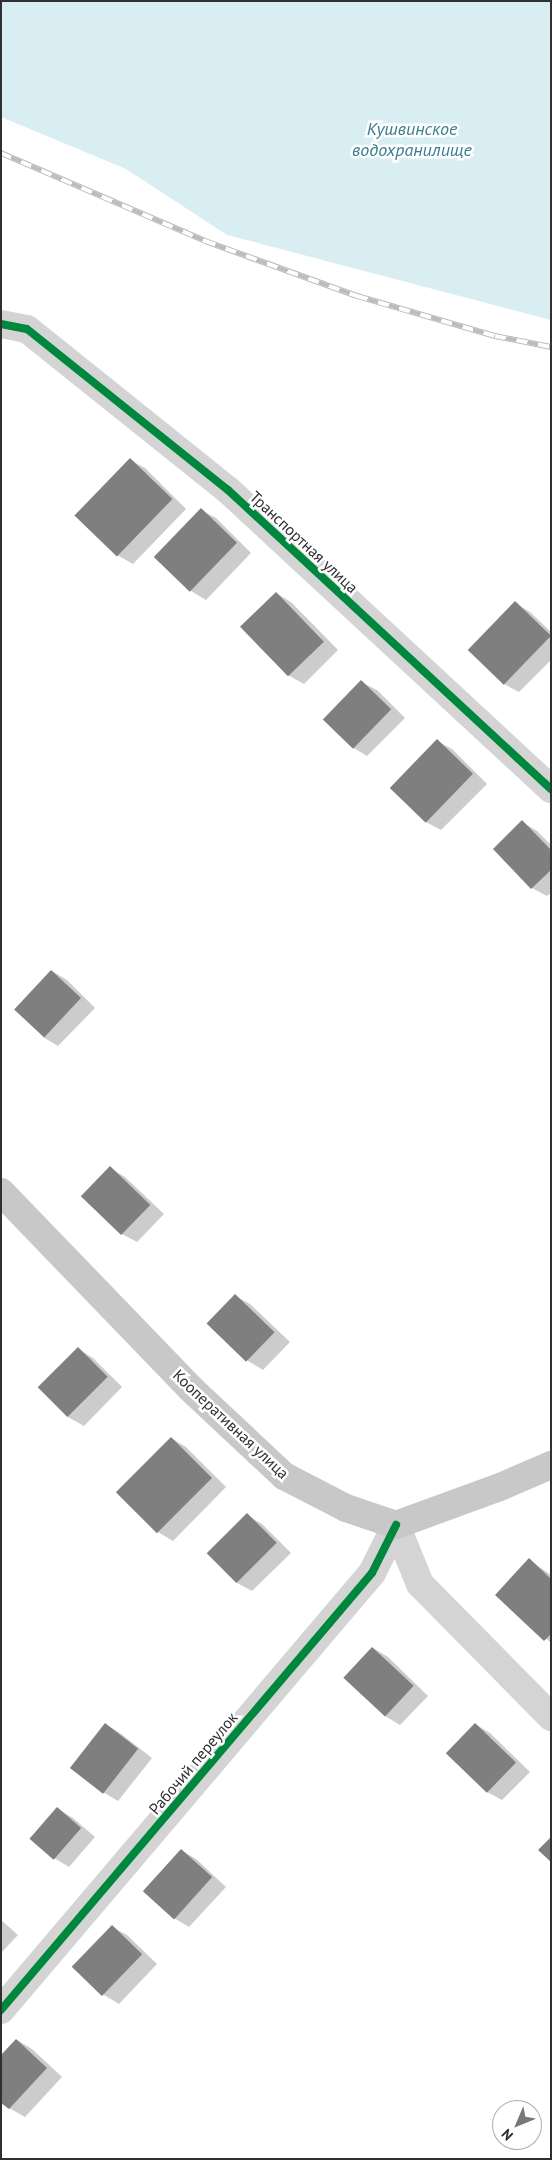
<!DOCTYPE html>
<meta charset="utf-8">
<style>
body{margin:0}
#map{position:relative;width:552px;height:2160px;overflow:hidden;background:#fff;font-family:"PT Sans",sans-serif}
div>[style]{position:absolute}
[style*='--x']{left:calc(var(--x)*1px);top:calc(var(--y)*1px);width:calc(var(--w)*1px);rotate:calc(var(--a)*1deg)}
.water>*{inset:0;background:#d9eef3}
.shadow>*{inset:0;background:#0003}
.building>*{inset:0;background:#7f7f7f;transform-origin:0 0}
.minor>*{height:28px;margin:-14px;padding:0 14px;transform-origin:14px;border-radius:14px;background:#d4d4d4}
.major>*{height:28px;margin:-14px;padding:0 14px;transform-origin:14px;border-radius:14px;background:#c8c8c8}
.rail>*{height:5.5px;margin-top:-2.75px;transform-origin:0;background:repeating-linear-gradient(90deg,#fff 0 11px,#bcbcbc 0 22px);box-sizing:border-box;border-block:1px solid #bcbcbc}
.cycleway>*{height:8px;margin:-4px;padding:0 4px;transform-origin:4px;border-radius:4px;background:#00873e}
span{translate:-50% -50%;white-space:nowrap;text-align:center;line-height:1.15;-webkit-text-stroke:5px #fff;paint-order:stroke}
.street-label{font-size:16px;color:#303030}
.water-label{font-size:18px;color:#387e8f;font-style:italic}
.frame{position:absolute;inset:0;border:2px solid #303030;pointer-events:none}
.north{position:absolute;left:492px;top:2100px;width:50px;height:50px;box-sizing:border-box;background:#fff;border:1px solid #acacac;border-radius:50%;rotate:225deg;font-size:14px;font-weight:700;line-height:20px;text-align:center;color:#303030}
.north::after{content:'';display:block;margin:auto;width:18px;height:22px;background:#787878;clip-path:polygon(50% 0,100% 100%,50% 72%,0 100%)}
</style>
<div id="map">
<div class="water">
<div style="clip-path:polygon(1px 1px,551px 1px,551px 320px,227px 235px,126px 169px,1px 117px)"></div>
</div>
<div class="shadow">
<div style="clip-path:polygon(130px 460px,145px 468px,186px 509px,133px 564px,117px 555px)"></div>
<div style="clip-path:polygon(201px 510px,216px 518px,251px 553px,206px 600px,191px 591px)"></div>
<div style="clip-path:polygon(276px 593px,291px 602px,338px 650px,304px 684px,288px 675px)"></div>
<div style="clip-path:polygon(515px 603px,530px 612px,551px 632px,551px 660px,519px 692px,504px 684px)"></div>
<div style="clip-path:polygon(361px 682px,377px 690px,405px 718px,367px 756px,352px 747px,324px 719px)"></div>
<div style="clip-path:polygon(437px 741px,452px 749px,487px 784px,441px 830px,426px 822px)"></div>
<div style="clip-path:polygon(522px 822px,537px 831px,551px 845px,551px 893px,547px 896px,532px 888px)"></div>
<div style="clip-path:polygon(52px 971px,67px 980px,95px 1008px,58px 1046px,43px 1037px)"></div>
<div style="clip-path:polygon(110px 1168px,125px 1177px,164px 1214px,137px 1242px,122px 1234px)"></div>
<div style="clip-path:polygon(235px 1296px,250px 1304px,290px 1342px,263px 1370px,248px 1361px)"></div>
<div style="clip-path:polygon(78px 1349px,93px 1358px,122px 1387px,84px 1426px,68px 1417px)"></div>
<div style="clip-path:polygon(171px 1438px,186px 1447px,226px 1487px,173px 1541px,158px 1532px)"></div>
<div style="clip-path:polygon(247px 1515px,262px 1524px,291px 1553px,252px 1591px,237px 1583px)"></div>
<div style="clip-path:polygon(529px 1560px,551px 1575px,551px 1643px,497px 1595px)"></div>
<div style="clip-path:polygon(373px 1648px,388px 1657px,428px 1696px,400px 1725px,385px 1716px)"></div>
<div style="clip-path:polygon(105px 1724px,120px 1733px,152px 1758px,118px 1801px,103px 1792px)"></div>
<div style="clip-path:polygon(475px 1724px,490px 1733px,530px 1772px,502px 1800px,487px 1792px)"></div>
<div style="clip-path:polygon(58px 1809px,73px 1818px,95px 1837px,69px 1867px,54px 1858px)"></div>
<div style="clip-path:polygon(181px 1850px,196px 1859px,226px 1887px,189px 1927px,174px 1918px,144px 1890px)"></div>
<div style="clip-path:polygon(1px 1920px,18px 1935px,1px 1953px)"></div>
<div style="clip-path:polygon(112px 1927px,127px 1935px,157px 1964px,119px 2004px,104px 1995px,74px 1967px)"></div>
<div style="clip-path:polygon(17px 2040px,32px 2049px,62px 2077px,25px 2117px,9px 2108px)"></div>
</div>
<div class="building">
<div style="left:130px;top:458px;width:59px;height:80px;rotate:44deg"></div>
<div style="left:201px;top:508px;width:50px;height:68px;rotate:44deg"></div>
<div style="left:276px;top:592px;width:69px;height:50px;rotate:46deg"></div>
<div style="left:515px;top:601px;width:50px;height:68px;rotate:44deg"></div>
<div style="left:361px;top:680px;width:42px;height:55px;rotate:44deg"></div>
<div style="left:437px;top:739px;width:50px;height:68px;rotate:44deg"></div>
<div style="clip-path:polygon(522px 820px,551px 850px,551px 870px,531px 889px,493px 849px)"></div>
<div style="left:51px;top:970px;width:41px;height:54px;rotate:43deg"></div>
<div style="left:110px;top:1166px;width:56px;height:42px;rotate:44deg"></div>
<div style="left:235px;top:1294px;width:55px;height:41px;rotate:44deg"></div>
<div style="left:78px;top:1347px;width:42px;height:57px;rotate:45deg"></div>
<div style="left:171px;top:1437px;width:58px;height:78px;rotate:45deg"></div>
<div style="left:247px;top:1513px;width:42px;height:57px;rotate:45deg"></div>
<div style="clip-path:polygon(529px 1558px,551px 1579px,551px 1634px,544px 1641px,495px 1595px)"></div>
<div style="left:372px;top:1647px;width:57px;height:42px;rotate:43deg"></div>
<div style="left:105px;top:1723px;width:42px;height:57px;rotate:38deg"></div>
<div style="left:475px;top:1723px;width:57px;height:42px;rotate:44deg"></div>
<div style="left:57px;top:1807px;width:32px;height:42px;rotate:41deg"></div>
<div style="clip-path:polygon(551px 1837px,551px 1862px,538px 1850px)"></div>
<div style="left:181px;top:1849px;width:42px;height:57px;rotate:42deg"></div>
<div style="left:112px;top:1925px;width:42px;height:58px;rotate:44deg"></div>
<div style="clip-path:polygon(16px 2039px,47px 2068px,9px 2109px,1px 2103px,1px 2055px)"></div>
</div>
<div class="minor">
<div style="--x:1;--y:324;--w:26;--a:11"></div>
<div style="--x:27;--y:329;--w:258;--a:38.7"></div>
<div style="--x:228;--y:490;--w:440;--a:42.8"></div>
<div style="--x:396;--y:1525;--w:64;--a:67.9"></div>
<div style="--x:420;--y:1584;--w:187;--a:45.4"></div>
<div style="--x:1;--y:2010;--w:573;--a:-49.67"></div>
<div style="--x:372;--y:1573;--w:54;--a:-63.4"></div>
</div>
<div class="major">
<div style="--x:1;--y:1192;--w:272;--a:46"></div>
<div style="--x:190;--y:1388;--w:129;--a:43.1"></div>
<div style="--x:284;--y:1476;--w:70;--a:27.3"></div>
<div style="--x:346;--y:1508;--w:53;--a:18.8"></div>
<div style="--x:396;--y:1525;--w:111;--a:-20.1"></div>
<div style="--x:500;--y:1487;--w:56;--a:-23.3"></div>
</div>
<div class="rail">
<div style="--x:1;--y:153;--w:222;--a:23.3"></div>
<div style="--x:205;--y:241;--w:162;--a:19.9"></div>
<div style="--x:357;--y:296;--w:144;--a:16.2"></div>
<div style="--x:495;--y:336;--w:57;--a:11.1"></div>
</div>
<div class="cycleway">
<div style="--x:1;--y:324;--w:26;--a:11"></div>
<div style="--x:27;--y:329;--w:258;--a:38.7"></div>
<div style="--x:228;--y:490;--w:440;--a:42.8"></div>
<div style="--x:1;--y:2010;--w:573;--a:-49.67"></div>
<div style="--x:372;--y:1573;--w:54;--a:-63.4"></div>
</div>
<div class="street-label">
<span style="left:304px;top:542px;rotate:43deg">Транспортная улица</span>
<span style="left:231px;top:1424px;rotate:43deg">Кооперативная улица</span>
<span style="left:193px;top:1763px;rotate:-50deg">Рабочий переулок</span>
</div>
<div class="water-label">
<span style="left:412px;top:140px">Кушвинское<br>водохранилище</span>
</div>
<div class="frame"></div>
<div class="north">N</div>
</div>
